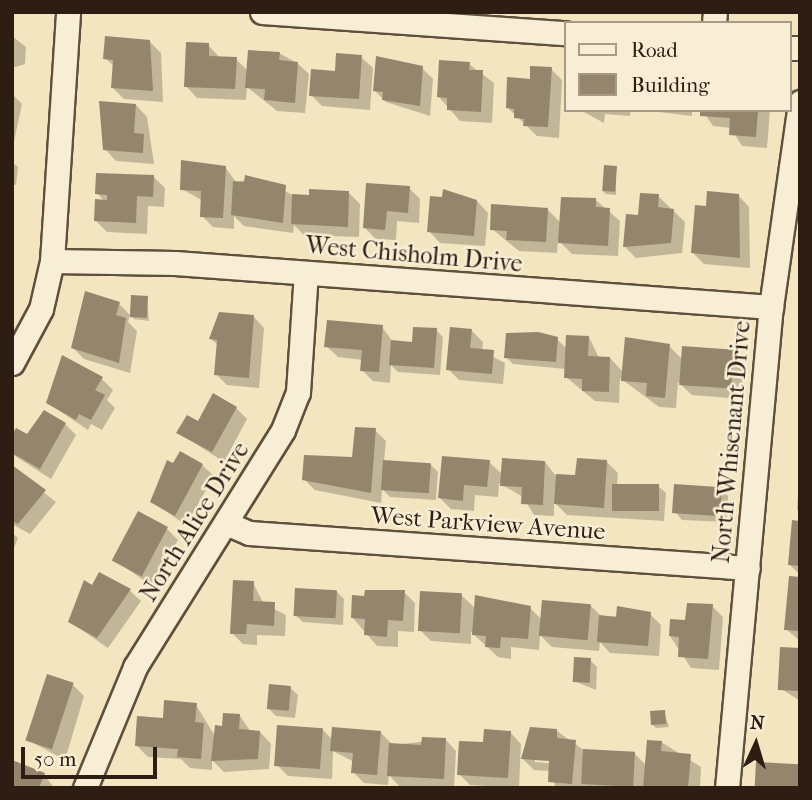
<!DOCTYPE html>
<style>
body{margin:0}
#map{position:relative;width:812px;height:800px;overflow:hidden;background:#f2e5bf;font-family:"IM FELL French Canon",serif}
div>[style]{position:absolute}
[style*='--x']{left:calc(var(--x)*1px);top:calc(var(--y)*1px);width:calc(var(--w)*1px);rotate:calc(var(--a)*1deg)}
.shadow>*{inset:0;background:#0003}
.building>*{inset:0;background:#94856c;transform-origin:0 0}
.roads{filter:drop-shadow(2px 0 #5f4f3d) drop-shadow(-2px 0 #5f4f3d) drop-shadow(0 2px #5f4f3d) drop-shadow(0 -2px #5f4f3d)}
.minor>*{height:23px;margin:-11.5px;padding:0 11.5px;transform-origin:11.5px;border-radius:11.5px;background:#f7eed5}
span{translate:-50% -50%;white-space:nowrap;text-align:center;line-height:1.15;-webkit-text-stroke:5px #f7eed5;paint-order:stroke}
.street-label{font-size:24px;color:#2e1d12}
.frame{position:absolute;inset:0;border:14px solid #2e1d12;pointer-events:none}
.legend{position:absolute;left:564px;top:21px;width:228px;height:91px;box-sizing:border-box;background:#f7eed5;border:2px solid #a79a87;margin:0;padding:9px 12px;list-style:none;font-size:21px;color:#2e1d12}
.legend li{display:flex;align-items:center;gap:14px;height:35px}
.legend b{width:35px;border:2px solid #a79a87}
.north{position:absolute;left:721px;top:709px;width:70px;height:70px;-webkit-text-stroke:5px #f7eed5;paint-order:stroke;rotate:4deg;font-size:19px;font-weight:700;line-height:28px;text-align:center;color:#2e1d12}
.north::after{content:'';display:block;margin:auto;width:24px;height:32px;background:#2e1d12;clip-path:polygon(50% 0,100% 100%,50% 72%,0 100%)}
.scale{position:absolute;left:21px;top:747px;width:136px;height:32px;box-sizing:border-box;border:4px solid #2e1d12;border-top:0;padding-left:9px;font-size:21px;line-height:24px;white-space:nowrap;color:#2e1d12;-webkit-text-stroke:5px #f7eed5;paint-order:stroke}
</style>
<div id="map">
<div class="shadow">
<div style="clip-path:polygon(12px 36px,26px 47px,25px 64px,12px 68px)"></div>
<div style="clip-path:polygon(149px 41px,161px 53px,163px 102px,124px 99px,113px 88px,115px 67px,105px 58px)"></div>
<div style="clip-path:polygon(208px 45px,220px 58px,236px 59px,248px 71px,279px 53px,297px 63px,309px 74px,305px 113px,277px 111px,247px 87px,246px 100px,197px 98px,186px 86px)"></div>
<div style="clip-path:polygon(361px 57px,373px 68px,370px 110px,322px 106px,311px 95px)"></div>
<div style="clip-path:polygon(469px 64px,494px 83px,492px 123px,460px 121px,439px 97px)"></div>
<div style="clip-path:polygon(422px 68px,433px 79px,430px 116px,386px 102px,375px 91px)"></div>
<div style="clip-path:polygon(551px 69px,562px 80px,559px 138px,537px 136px,507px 107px)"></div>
<div style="clip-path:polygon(12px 94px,22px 104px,12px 151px)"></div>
<div style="clip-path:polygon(136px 105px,147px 117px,154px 164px,116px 161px,105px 149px)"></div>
<div style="clip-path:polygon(580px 110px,631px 110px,630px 116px,605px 114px,604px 123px)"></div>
<div style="clip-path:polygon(642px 110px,692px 110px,692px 116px)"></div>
<div style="clip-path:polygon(702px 110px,770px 110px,767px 148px,742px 146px,731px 128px,713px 126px)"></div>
<div style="clip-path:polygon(12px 162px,18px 167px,16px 185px,12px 184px)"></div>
<div style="clip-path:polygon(225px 167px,236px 182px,257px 178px,295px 196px,349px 193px,360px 204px,359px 237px,304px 235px,294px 225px,293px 233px,244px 226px,234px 216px,234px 229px,213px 227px,202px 216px,203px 201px,182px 189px)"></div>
<div style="clip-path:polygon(616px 168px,616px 195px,606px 194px,603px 191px)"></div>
<div style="clip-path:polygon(154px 177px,165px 188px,164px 207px,148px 206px,147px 234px,107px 232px,96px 221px,105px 202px,97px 193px)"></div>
<div style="clip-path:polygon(409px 188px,420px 199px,419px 223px,397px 221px,396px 240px,376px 239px,365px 228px)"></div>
<div style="clip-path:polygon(444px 191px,477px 201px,488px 213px,485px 246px,440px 243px,429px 231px)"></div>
<div style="clip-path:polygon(738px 195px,749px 207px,750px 268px,704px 264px,693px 253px,708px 208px)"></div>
<div style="clip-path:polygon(658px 196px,685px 222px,682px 253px,636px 258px,625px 247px)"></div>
<div style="clip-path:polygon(596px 200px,620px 221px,618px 256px,572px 254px,558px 240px,557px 253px,519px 251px,492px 229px,548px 210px,561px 223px)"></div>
<div style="clip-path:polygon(147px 298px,149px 321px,134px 319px,130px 315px,128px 322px,137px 331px,130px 373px,84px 359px,73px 348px,119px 304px,131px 316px)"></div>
<div style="clip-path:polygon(253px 316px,264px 328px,259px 388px,227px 385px,216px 374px,219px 346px,211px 339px)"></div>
<div style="clip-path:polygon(382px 327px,393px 342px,413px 344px,436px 330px,443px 337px,440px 375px,398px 372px,391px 365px,390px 383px,373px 381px,362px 370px,363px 360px,338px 357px,326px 346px)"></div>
<div style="clip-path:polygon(472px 331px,483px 342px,482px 351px,505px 363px,503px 384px,459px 380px,448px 369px)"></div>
<div style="clip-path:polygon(589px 337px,599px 358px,610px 358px,624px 373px,669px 346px,683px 360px,733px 352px,744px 363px,741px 399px,692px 395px,678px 382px,676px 408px,659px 407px,620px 378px,619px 403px,595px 401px,566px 377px,566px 369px,513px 364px,506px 357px,557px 339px,567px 349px)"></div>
<div style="clip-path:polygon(102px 379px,113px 390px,107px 400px,115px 408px,102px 430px,91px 424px,88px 430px,48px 403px)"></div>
<div style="clip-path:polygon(236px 408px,247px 419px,224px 462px,179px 433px)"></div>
<div style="clip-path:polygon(65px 424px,76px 435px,51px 479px,12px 454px,12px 439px)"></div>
<div style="clip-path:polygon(375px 430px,386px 441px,384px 461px,430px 464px,438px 472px,436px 500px,390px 497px,382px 489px,381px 503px,315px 490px,304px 479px,354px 459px)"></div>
<div style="clip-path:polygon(489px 462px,503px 475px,545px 462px,556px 476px,577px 477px,607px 462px,618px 473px,617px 486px,658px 486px,666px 493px,664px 521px,567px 515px,554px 502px,554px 516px,534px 515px,523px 497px,499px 483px,498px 497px,475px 495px,474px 511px,451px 509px,440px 498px)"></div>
<div style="clip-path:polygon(202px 465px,214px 476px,186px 525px,152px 502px,174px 466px)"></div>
<div style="clip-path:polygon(800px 465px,800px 512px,797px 510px)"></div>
<div style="clip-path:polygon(12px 468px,56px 502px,30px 534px,12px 524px)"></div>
<div style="clip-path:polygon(721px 488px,728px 496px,727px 522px,682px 520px,675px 512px)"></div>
<div style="clip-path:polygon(800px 523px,800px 575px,790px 565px)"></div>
<div style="clip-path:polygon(167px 529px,178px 540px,152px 586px,113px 559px)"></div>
<div style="clip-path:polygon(12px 533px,18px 538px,12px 553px)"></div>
<div style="clip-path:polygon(800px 579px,800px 641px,786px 629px)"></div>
<div style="clip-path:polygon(253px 583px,264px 604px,286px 615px,285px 636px,257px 635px,257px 645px,243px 644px,232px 633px)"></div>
<div style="clip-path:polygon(129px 590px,141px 601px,108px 648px,70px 622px)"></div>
<div style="clip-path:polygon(337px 592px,344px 599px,343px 625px,303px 622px,295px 615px)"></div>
<div style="clip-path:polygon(404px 592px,415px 603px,414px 632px,398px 631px,398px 647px,377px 646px,352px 617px,354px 597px)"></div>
<div style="clip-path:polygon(461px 595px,476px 609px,530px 608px,542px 620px,591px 606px,602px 617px,650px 614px,661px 625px,659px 656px,610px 653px,600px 642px,599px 651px,552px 647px,540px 635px,539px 650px,511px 647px,511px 659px,498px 657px,471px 632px,471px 644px,431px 641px,420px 630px)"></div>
<div style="clip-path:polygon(712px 606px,723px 617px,719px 670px,691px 668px,670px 636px)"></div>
<div style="clip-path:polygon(800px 650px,800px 701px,783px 690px)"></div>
<div style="clip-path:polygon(590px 660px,597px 667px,596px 690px,574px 681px)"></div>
<div style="clip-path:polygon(73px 685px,84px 696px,65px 760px,26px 739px)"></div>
<div style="clip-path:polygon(290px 688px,298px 695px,295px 718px,276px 716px,269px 709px)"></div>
<div style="clip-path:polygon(196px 705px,215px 736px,240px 716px,251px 732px,260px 732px,271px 744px,269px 769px,224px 772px,212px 760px,212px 770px,190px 768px,181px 759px,148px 757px,136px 745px,165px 720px)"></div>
<div style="clip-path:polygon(664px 712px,669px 727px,656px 728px,653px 725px)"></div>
<div style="clip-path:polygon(322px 729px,333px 740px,381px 733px,393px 745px,445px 739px,456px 751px,454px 788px,400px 787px,389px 775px,388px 785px,364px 783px,353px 772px,354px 762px,333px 751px,332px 779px,288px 776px,277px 765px)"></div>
<div style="clip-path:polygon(evenodd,557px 731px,585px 751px,635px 754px,647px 766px,661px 742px,701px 767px,700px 788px,556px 788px,550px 771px,534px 770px,523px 759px,557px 731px,535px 758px,558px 760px,558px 764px,535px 762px,535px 758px)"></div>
<div style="clip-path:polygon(510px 732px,521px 744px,519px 788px,470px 785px,459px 774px,485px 744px)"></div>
<div style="clip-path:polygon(798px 766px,800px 788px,757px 788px)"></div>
<div style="clip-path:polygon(44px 774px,54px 788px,12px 788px)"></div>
</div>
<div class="building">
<div style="clip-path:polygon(105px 36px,150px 40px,153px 91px,111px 88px,113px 60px,103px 59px)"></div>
<div style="clip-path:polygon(186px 42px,209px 43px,209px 56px,237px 57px,235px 89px,184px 87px)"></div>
<div style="clip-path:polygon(248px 50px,280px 52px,279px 60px,298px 62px,295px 103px,264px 100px,265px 89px,245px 88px)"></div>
<div style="clip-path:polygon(336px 53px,362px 55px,359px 99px,309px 96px,311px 69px,335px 71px)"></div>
<div style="clip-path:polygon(376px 56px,423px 66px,420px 106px,382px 100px,383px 92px,373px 91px)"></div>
<div style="clip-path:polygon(439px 60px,470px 62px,469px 70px,483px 70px,481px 112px,447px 110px,447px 98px,437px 97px)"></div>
<div style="clip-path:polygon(530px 66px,552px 67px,548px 127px,523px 126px,524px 119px,514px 118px,514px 109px,506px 108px,507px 77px,530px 79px)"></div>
<div style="clip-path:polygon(99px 101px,136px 104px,134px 133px,144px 134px,143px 153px,103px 150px)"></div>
<div style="clip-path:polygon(700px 110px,758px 110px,756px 137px,729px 135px,730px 118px,700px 116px)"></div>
<div style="clip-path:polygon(181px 160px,226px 166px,223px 218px,200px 217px,201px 191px,180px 190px)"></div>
<div style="left:604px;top:165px;width:13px;height:26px;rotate:4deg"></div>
<div style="clip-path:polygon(96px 173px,154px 175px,153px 197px,137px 196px,136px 223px,94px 221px,95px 199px,107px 200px,107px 195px,95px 194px)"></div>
<div style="clip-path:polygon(245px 175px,286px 185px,283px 223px,231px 215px,233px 181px,244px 182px)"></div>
<div style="clip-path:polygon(366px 183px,410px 186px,408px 213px,387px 211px,385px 230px,363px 228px)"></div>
<div style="clip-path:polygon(309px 189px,349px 191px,348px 227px,291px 224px,292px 194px,309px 195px)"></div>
<div style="clip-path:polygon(443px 189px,477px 200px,474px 236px,427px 232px,430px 196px,442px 197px)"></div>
<div style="clip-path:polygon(707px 191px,739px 194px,740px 258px,691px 253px,695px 205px,706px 206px)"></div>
<div style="clip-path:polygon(640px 193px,659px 194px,658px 207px,674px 209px,671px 243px,623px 247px,626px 214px,638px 215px)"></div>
<div style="clip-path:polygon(561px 197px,596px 198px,596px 207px,610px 208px,608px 246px,558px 243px)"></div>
<div style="clip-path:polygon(491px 204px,548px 208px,546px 242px,506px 240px,507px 231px,490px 230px)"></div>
<div style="clip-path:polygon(85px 291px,120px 302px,116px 315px,126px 318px,119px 363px,71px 348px)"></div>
<div style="left:131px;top:295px;width:17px;height:22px;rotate:3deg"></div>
<div style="clip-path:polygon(219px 312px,254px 315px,249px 378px,214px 375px,217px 340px,209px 339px)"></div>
<div style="clip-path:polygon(327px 320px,383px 325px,379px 372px,360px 371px,362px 350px,324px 347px)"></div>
<div style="clip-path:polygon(413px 327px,437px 328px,434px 368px,389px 365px,391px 340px,412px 342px)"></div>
<div style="clip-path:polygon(450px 327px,472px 329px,470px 348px,494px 350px,492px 374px,446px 370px)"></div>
<div style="clip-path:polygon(538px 332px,558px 337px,556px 362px,504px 358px,506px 333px)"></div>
<div style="clip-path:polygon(566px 335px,589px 336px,588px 356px,610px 357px,609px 392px,582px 391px,582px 379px,564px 378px)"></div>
<div style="clip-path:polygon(625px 337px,670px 344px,665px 398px,646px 396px,647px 383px,621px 381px)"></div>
<div style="left:682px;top:346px;width:52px;height:39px;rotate:4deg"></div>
<div style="clip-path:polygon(62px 355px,103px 377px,95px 390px,105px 395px,91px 420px,79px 414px,76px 420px,46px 403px)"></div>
<div style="clip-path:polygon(213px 393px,237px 407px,212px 452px,176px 433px,187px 415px,198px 421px)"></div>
<div style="clip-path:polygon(44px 410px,66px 423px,40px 469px,12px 453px,12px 435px,16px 428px,27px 434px)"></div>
<div style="clip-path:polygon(355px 427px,376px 428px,371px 493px,302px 480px,304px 455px,352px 457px)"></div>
<div style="clip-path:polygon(180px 451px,203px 464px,175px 516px,150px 502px,167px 460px,173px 463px)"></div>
<div style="clip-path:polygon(442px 456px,490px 460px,487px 487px,464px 485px,463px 501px,438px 498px)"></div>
<div style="clip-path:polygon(502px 458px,545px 461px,543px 505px,521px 504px,522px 487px,500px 486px)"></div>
<div style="clip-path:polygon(577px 458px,607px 460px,604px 508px,554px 504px,556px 474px,575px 475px)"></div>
<div style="left:383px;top:460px;width:48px;height:30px;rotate:4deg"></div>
<div style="clip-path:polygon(12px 465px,46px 490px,18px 524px,12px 521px)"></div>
<div style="left:612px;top:484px;width:47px;height:27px"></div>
<div style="left:674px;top:484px;width:48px;height:29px;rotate:4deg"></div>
<div style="left:138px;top:511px;width:34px;height:56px;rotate:28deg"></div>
<div style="clip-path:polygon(792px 520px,800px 521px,800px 566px,788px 565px)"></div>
<div style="clip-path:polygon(99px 572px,131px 589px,97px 638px,68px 622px,84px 580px,92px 585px)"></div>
<div style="clip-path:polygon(789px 576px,800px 577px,800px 631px,784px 630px)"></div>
<div style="clip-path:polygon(233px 580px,254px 581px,253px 601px,275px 602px,274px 626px,247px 624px,246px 634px,230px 634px)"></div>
<div style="left:295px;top:588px;width:42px;height:28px;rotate:3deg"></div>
<div style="clip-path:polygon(365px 590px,405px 590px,403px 621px,388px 620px,387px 637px,364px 635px,365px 619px,351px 618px,352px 595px,364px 596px)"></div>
<div style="left:420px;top:591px;width:42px;height:40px;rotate:3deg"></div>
<div style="clip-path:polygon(475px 595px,531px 606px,528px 639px,501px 637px,500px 648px,485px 647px,486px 636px,472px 635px)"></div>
<div style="left:542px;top:600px;width:49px;height:36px;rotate:5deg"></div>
<div style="clip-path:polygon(687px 603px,713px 604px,708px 659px,678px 657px,679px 637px,669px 636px,670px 619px,685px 620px)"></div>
<div style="clip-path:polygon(617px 606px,651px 612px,648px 646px,597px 642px,599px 615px,616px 617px)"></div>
<div style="left:780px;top:647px;width:20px;height:43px;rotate:3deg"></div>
<div style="left:574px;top:657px;width:17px;height:25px;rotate:3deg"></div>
<div style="left:47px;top:674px;width:28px;height:70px;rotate:18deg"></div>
<div style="left:269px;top:684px;width:22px;height:25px;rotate:5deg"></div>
<div style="clip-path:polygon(164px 700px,197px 703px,195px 722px,204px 723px,201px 759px,177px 757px,178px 749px,135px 746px,137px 716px,163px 718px)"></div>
<div style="left:665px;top:710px;width:14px;height:15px;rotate:86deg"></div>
<div style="clip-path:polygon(223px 713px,240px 714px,239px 729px,260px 731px,258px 759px,211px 761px,215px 725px,222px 726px)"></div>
<div style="left:277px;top:725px;width:46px;height:41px;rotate:4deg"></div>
<div style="clip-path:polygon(332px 727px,381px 731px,377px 775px,351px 773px,353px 753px,330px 751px)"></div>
<div style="clip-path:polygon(530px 727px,557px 729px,557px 738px,576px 740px,572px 784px,548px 782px,549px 761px,521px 759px)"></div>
<div style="clip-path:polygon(484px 729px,511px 731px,508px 778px,457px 775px,459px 741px,483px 742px)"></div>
<div style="clip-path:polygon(422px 737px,446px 738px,444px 779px,387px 776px,389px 743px,421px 745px)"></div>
<div style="clip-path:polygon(647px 740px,662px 741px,661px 751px,691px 754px,688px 788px,643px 788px)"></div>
<div style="left:583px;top:749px;width:52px;height:35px;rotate:3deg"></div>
<div style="clip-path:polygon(12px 760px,45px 773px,39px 788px,12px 788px)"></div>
<div style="left:756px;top:762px;width:43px;height:26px;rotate:3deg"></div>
</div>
<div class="roads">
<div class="minor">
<div style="--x:262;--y:12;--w:304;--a:4"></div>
<div style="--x:714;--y:23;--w:11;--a:-85"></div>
<div style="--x:789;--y:48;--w:11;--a:0"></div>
<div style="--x:52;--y:261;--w:123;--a:0.9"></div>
<div style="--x:175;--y:263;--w:598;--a:4.22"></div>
<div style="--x:12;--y:363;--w:61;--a:-61.8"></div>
<div style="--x:41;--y:309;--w:49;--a:-77.1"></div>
<div style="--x:52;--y:261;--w:250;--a:-86.3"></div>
<div style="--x:228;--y:524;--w:23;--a:23"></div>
<div style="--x:249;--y:533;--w:500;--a:4.01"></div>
<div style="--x:85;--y:788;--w:131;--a:-67.5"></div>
<div style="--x:135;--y:667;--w:279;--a:-58"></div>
<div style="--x:283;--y:430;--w:41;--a:-68.5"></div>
<div style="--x:298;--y:392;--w:119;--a:-86.2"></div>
<div style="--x:727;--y:788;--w:483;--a:-84.8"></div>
<div style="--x:771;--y:307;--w:207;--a:-81.9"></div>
</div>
</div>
<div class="street-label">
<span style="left:414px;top:255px;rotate:5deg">West Chisholm Drive</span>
<span style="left:732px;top:442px;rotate:-85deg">North Whisenant Drive</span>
<span style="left:195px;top:522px;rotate:-58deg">North Alice Drive</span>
<span style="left:488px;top:524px;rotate:4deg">West Parkview Avenue</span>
</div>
<div class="frame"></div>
<ul class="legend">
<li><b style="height:9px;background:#f7eed5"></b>Road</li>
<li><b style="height:19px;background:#94856c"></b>Building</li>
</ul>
<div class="north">N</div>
<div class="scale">50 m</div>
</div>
